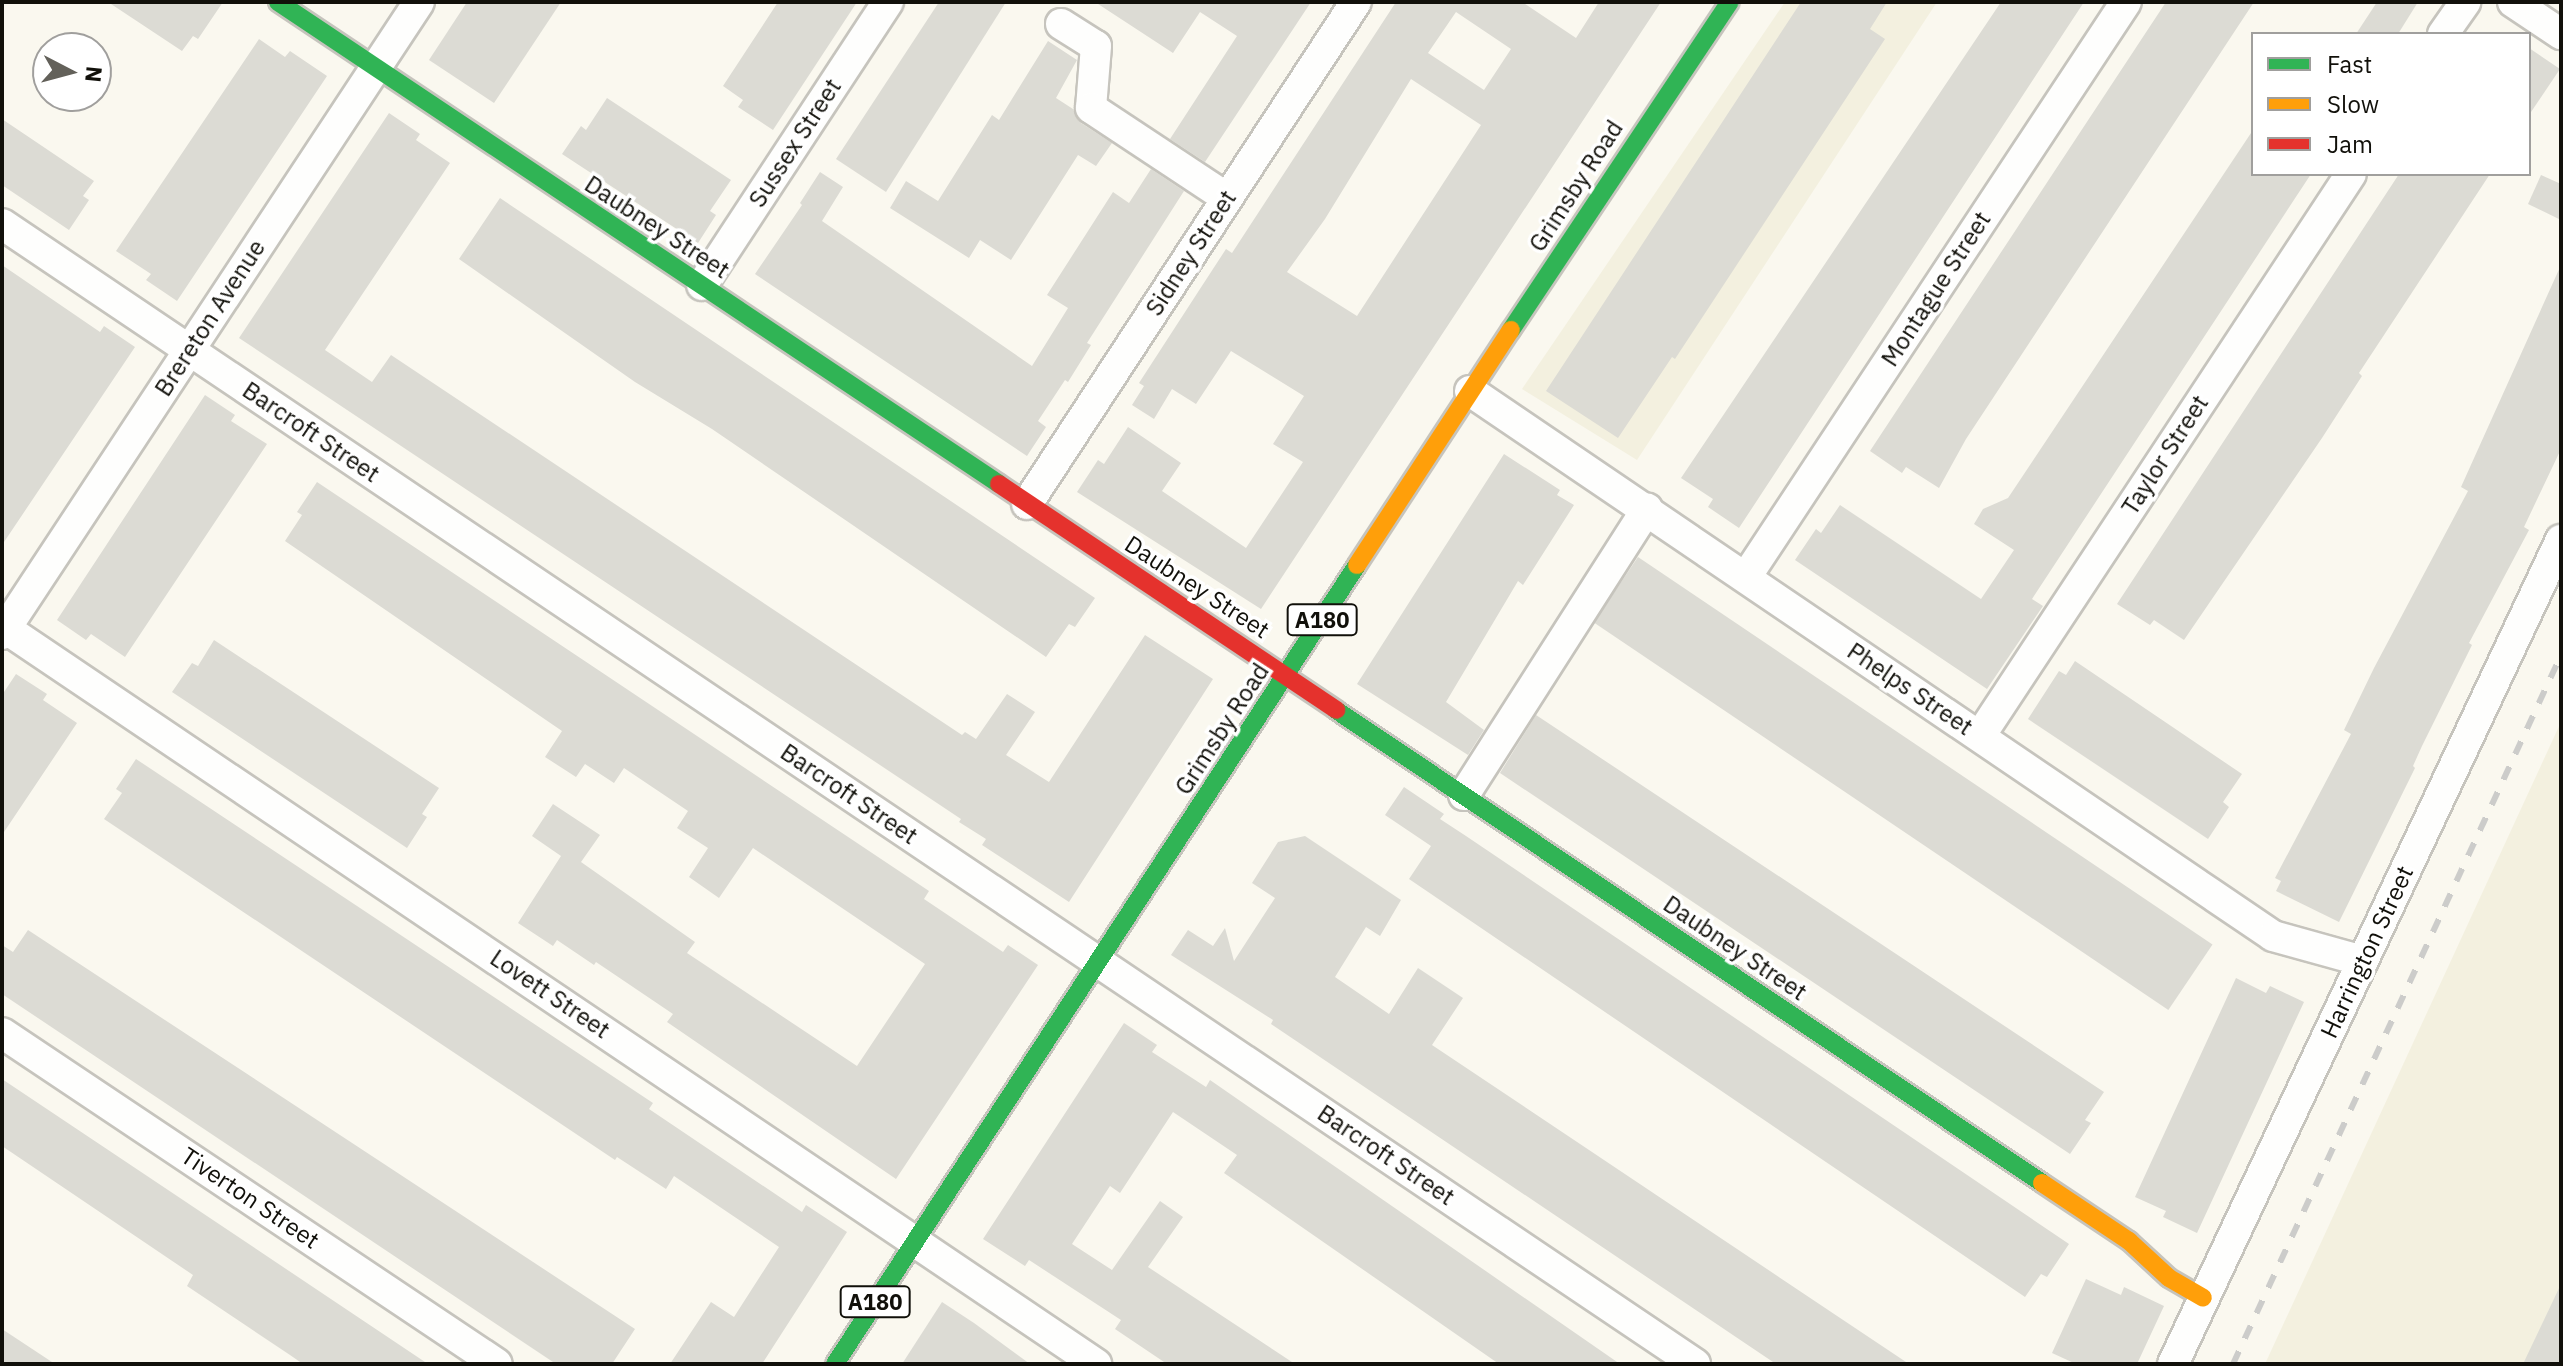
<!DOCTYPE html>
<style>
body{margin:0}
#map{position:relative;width:2563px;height:1366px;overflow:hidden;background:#faf8ef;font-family:"IBM Plex Sans",sans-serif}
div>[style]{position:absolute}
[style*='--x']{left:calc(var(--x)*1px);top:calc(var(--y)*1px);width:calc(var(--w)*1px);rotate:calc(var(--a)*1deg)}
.built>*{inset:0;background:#f3f0df}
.building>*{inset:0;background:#dcdbd4;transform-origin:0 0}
.roads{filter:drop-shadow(2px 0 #c6c4bd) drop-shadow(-2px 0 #c6c4bd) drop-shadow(0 2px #c6c4bd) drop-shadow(0 -2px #c6c4bd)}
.street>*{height:30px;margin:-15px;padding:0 15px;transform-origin:15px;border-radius:15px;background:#fefefd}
.fast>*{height:18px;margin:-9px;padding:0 9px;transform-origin:9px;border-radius:9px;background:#30b455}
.slow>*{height:18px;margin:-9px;padding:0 9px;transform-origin:9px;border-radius:9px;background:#ff9f0a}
.jam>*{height:18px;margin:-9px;padding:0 9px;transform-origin:9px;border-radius:9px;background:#e5322d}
.rail>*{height:6px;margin-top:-3px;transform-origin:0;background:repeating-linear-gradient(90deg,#ccccca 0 14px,transparent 0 28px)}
span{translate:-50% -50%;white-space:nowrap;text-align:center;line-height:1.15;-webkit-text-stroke:7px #fff;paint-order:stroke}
.shield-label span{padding:2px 6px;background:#fff;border:2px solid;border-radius:6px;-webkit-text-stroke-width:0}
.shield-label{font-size:22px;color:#11100a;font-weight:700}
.street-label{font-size:24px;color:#11100a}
.frame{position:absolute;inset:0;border:4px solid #11100a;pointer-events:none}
.legend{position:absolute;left:2251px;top:32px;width:280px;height:144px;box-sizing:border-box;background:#fff;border:2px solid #a09f9d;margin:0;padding:10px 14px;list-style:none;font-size:24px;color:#11100a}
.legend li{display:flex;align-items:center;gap:16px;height:40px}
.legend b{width:40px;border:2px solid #a09f9d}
.north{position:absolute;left:32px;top:32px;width:80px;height:80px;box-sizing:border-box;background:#fff;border:2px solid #a09f9d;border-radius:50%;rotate:96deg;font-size:22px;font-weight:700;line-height:32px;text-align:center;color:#11100a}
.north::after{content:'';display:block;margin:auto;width:28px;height:36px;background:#63615a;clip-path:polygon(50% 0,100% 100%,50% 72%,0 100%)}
</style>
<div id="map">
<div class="built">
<div style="clip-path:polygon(1785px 2px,1937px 2px,1637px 460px,1522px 389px)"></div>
<div style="clip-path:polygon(2561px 722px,2561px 1364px,2265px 1364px)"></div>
</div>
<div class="building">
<div style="clip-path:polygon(108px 2px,223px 2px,198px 39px,193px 36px,182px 51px)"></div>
<div style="clip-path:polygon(467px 2px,561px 2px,494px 103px,429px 60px)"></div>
<div style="clip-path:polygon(778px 2px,857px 2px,773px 130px,738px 107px,743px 100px,723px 86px)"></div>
<div style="clip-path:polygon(939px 2px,1006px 2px,886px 192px,836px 159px)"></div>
<div style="clip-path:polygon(1095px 2px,1311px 2px,1205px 162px,1170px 139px,1237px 36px,1200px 12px,1173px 53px)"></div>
<div style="clip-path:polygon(evenodd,1396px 2px,1522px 2px,1576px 38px,1599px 2px,1661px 2px,1261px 609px,1077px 492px,1098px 460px,1104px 464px,1128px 427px,1181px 463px,1162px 491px,1246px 548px,1303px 462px,1273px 444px,1304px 396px,1231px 351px,1196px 404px,1172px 389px,1154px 419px,1132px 405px,1144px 386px,1139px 383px,1198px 292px,1226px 249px,1232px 253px,1396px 2px,1456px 12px,1511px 49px,1484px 90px,1428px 53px,1456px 12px,1396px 2px,1411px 79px,1481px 125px,1357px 316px,1287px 272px,1325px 219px,1411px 79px)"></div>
<div style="clip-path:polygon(1801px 2px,1887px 2px,1870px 29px,1885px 39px,1675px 359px,1672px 357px,1618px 438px,1546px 391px)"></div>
<div style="clip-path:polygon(2001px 2px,2084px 2px,1739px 528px,1708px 507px,1713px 499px,1681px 478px)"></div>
<div style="clip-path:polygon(2166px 2px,2254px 2px,1966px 439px,1939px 488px,1906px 467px,1902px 473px,1870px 451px)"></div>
<div style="clip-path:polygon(2377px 2px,2418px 2px,2398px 34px,2356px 34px)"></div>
<div style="clip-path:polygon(259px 39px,285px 57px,290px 51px,327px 76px,177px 301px,146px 280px,151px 274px,116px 251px)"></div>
<div style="clip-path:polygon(1048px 41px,1077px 60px,1056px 98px,1073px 109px,1081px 123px,1112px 143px,1096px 166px,1078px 155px,1011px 260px,980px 240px,969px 258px,890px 208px,906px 181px,938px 201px,992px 115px,999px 120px)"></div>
<div style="clip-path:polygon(2529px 48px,2560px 69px,2529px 115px)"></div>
<div style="clip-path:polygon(607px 98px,731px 180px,710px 211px,716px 215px,698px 243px,562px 154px,581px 126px,586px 130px)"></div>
<div style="clip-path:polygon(389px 113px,420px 134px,416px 140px,450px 163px,325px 350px,372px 382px,391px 355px,962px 735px,965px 732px,976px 739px,1007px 694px,1035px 712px,1006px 755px,1049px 782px,1145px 635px,1213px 679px,1069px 902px,982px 845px,986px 839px,959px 822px,961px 819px,239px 338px)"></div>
<div style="clip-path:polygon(2px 119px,94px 181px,83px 196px,89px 200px,69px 230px,2px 185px)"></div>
<div style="clip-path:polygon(2253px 130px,2253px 174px,2311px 174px,2032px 599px,2043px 606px,1987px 689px,1795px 560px,1816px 529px,1821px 533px,1840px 505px,1981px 599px,2014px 550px,1974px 524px,1983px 509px,2008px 498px)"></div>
<div style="clip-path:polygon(1151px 169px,1184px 191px,1087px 343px,1091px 345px,1068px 382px,1065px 380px,1038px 421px,1046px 427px,1027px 456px,755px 274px,802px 205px,800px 203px,820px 172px,843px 187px,822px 221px,1032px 366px,1068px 308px,1047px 295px,1113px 192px,1129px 203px)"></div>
<div style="clip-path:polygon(2399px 174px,2490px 174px,2359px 373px,2362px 376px,2322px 438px,2184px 640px,2154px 620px,2150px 625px,2117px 604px)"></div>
<div style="clip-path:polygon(2541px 175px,2561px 184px,2561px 220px,2528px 204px)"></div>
<div style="clip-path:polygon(500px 198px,1095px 598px,1075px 627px,1069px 624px,1046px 657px,712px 429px,635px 382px,459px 259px)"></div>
<div style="clip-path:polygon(2px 265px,100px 332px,104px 326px,135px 347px,2px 545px)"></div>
<div style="clip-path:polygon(2561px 265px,2561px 449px,2524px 527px,2529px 530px,2469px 643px,2472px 645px,2422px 746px,2413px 766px,2415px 768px,2339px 922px,2276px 891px,2281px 881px,2275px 878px,2351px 734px,2344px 730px,2374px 668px,2468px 491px,2461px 487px)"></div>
<div style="clip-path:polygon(205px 395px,235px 415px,231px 421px,267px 444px,125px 657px,91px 634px,86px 640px,57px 620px)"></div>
<div style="clip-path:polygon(1504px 454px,1560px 490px,1557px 495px,1574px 505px,1523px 585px,1518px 581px,1446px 702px,1484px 730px,1468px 755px,1357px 684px)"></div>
<div style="clip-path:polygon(317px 482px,929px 891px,924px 899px,1003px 952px,1008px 945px,1038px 965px,896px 1179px,667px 1022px,673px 1014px,596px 962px,594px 965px,557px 940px,553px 946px,518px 923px,561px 856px,532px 836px,553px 804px,600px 835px,581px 862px,695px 942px,687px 953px,857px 1066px,925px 964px,753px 848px,719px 898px,689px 877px,708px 848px,677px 828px,688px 811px,624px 768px,614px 783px,585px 764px,576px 777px,545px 757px,562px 731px,285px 541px,302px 515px,297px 512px)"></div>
<div style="left:1638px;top:557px;width:693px;height:79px;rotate:34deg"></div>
<div style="clip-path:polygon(214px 640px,439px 788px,422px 814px,427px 817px,407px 848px,172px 692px,192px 663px,198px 666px)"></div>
<div style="clip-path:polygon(2075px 661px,2242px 774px,2223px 802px,2229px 807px,2208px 839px,2028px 719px,2059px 671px,2066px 675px)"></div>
<div style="clip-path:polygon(16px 674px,47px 694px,43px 700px,77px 723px,2px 835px,2px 695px)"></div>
<div style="clip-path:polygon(1536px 715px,2104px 1092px,2085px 1120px,2091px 1123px,2070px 1154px,1500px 773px)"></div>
<div style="clip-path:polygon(136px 759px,653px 1103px,649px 1109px,802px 1212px,806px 1205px,847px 1232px,762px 1364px,670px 1364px,711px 1302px,734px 1317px,779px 1247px,674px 1176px,666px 1189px,617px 1157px,615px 1160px,104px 819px,122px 793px,116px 789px)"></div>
<div style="clip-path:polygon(1404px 787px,1444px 814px,1440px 819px,1466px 836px,2069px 1244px,2047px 1277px,2041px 1274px,2025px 1297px,1409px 879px,1431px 846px,1385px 815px)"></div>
<div style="clip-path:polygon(1305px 836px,1401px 900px,1380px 936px,1366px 927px,1335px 977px,1389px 1014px,1418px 968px,1463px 998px,1432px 1045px,1909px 1364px,1776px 1364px,1271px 1024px,1273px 1020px,1171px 955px,1188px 930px,1213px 946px,1225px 928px,1234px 961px,1275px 898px,1252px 883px,1278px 842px)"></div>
<div style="clip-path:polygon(28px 930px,635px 1329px,612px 1364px,556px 1364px,2px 994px,2px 945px,13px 952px)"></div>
<div style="clip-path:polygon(2236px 978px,2266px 993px,2270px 986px,2304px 1002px,2197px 1233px,2163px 1217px,2166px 1211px,2135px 1197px)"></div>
<div style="clip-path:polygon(1124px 1023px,1157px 1045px,1152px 1052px,1206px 1087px,1210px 1080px,1620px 1364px,1499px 1364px,1224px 1173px,1237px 1155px,1173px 1112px,1120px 1193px,1110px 1186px,1072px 1244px,1112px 1270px,1160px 1201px,1183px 1217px,1148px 1267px,1295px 1364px,1167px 1364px,1115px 1329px,1121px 1320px,1029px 1260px,1025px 1266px,983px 1239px)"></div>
<div style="clip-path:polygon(2px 1079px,189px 1204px,428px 1364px,303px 1364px,290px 1355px,187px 1286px,193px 1275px,2px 1146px)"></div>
<div style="clip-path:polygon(2086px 1279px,2121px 1295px,2124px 1287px,2164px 1306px,2137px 1364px,2076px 1364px,2052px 1353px)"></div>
<div style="clip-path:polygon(2561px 1284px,2561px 1364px,2523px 1364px)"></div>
<div style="clip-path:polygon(942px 1302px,974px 1323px,1030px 1364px,902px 1364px)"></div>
<div style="clip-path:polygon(2px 1329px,55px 1364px,2px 1364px)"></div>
</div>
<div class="roads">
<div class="street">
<div style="--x:2513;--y:2;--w:58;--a:33.7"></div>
<div style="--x:1061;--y:24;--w:41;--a:32.2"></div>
<div style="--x:1096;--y:46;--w:62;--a:94.6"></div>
<div style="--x:1091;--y:108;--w:163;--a:33.5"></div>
<div style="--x:2443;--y:34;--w:39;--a:-55"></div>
<div style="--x:2;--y:224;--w:2041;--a:33.95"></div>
<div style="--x:702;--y:285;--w:339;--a:-56.7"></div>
<div style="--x:1470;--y:391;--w:970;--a:34.16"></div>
<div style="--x:2273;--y:936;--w:93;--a:15.5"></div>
<div style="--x:1027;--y:504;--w:600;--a:-56.76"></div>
<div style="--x:1746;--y:577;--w:689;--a:-56.54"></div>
<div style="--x:2;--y:626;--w:1320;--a:34"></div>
<div style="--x:2;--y:634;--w:757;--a:-56.58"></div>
<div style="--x:1980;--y:736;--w:673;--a:-56.57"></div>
<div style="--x:1464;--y:795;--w:340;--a:-57.4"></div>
<div style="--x:2;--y:1033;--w:595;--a:33.77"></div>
<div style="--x:2173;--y:1364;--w:911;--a:-64.79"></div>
</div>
<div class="fast">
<div style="--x:278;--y:2;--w:867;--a:33.76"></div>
<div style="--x:1511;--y:330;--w:394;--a:-56.3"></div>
<div style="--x:1336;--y:710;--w:850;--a:33.82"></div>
<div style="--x:835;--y:1364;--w:954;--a:-56.84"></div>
</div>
<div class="slow">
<div style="--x:1357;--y:565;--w:281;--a:-56.8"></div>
<div style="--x:2042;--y:1183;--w:105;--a:33.7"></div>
<div style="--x:2129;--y:1241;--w:54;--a:42.8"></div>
<div style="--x:2169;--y:1278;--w:39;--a:30"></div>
</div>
<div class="jam">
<div style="--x:999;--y:484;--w:406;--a:33.8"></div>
</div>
</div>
<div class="rail">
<div style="--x:2233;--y:1364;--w:781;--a:-65.17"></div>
</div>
<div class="shield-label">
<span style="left:1322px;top:620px">A180</span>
<span style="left:875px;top:1302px">A180</span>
</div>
<div class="street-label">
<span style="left:795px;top:143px;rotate:-57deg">Sussex Street</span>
<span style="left:1576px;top:186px;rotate:-57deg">Grimsby Road</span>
<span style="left:657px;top:227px;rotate:33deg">Daubney Street</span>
<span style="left:1191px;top:253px;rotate:-57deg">Sidney Street</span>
<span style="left:1936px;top:289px;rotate:-57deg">Montague Street</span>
<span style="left:210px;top:318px;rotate:-57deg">Brereton Avenue</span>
<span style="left:311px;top:432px;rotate:34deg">Barcroft Street</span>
<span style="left:2165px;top:455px;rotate:-57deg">Taylor Street</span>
<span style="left:1197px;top:587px;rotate:33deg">Daubney Street</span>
<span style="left:1910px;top:689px;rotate:34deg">Phelps Street</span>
<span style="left:1222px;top:729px;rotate:-57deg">Grimsby Road</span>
<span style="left:849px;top:794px;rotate:34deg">Barcroft Street</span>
<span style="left:1735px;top:948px;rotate:34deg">Daubney Street</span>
<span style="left:2367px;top:952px;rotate:-65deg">Harrington Street</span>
<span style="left:550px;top:994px;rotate:34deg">Lovett Street</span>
<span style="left:1386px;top:1155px;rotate:34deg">Barcroft Street</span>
<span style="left:250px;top:1198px;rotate:34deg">Tiverton Street</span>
</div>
<div class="frame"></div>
<ul class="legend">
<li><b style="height:10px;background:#30b455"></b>Fast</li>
<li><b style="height:10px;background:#ff9f0a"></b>Slow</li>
<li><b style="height:10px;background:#e5322d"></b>Jam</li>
</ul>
<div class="north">N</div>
</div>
